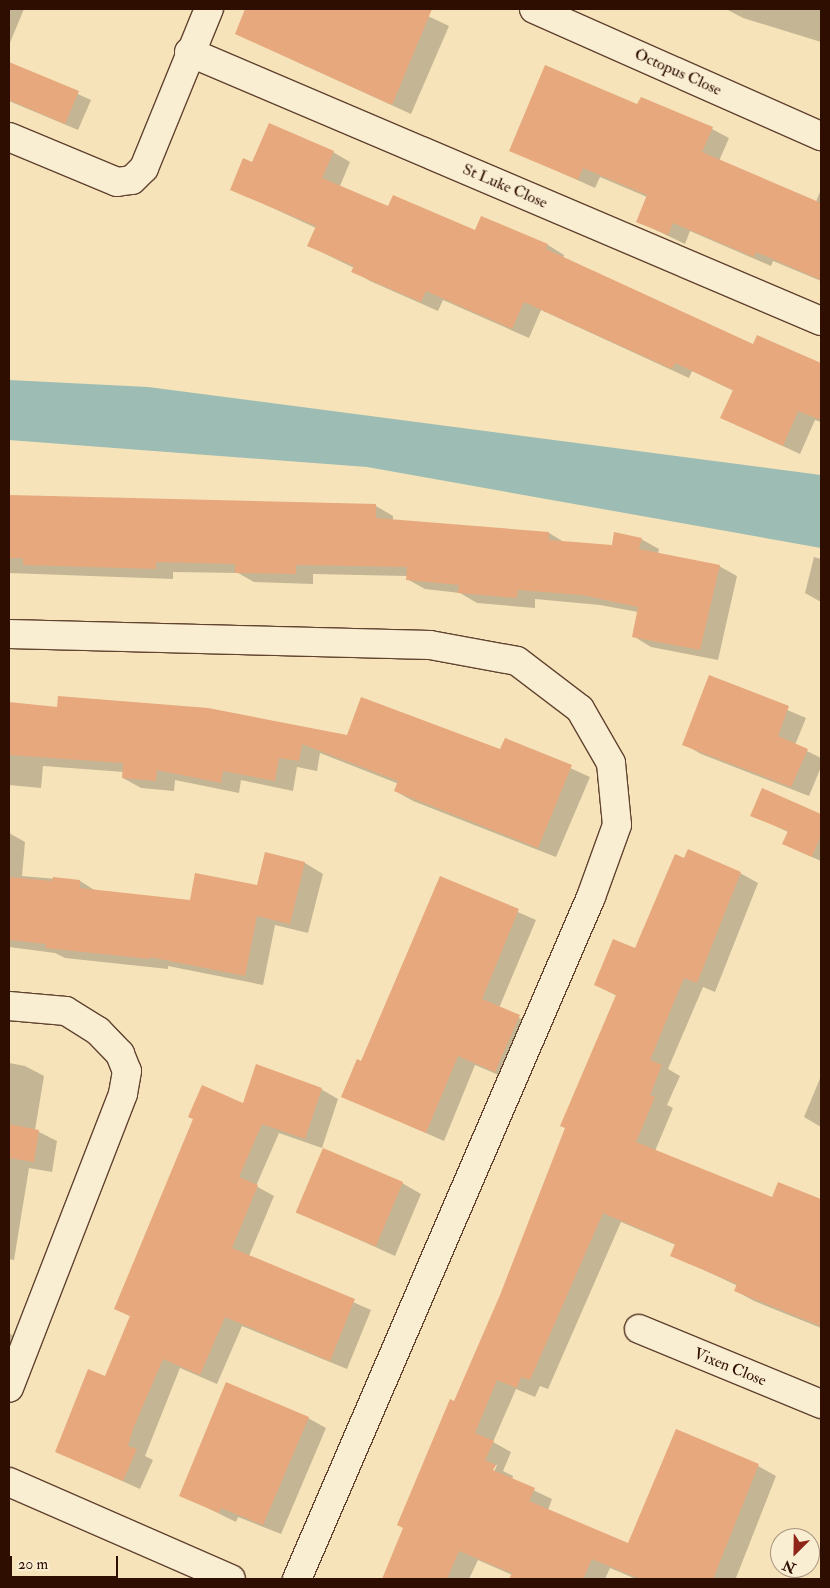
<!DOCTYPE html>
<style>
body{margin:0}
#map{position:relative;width:830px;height:1588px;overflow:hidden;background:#f6e3b9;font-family:"IM FELL Double Pica",serif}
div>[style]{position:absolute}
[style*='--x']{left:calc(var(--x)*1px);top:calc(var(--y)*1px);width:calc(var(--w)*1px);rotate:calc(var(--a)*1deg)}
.water>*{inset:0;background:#9dbdb4}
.shadow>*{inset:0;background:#0003}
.building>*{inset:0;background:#e7a87e;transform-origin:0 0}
.roads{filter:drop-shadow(1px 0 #614330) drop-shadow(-1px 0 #614330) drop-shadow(0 1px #614330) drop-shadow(0 -1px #614330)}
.minor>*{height:28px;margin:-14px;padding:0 14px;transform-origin:14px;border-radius:14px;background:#f9edd2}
span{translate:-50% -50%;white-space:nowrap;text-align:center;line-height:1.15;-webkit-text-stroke:5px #f9edd2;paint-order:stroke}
.street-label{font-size:16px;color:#2f0e02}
.frame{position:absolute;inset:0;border:10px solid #2f0e02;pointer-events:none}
.north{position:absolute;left:770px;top:1528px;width:50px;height:50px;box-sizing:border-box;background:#f9edd2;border:1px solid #a8947f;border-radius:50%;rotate:203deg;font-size:14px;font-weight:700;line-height:20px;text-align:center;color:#2f0e02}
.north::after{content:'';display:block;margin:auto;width:18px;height:22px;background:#8f2418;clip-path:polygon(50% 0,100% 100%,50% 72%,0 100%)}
.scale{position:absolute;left:10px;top:1556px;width:108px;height:22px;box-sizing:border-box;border:2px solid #2f0e02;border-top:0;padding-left:6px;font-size:15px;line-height:18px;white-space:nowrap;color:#2f0e02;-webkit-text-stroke:4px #f9edd2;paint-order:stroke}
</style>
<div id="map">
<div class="water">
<div style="clip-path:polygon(9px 380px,148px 387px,821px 475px,821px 548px,367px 467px,9px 440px)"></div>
</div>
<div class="shadow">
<div style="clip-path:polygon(9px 9px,24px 9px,9px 45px)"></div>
<div style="clip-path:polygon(247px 9px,413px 9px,449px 26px,411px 114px,236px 34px)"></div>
<div style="clip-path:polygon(726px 9px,821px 9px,821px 42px,743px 18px)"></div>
<div style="clip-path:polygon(9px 63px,91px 100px,78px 130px,9px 101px)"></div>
<div style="clip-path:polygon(638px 106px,712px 129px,729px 138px,719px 161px,816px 202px,821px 189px,821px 281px,773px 261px,771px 266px,690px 231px,685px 244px,637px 221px,647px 197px,600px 177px,595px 188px,511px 150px)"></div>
<div style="clip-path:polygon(333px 152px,350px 162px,340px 186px,389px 207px,475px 232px,482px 217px,548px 245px,564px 255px,563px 258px,753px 345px,819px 363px,821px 365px,821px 422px,815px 420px,800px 454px,722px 418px,734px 391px,692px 371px,689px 378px,541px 310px,529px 338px,443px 300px,438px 311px,370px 281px,353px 271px,354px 268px,309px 246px,316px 228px,231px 189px,253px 164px)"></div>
<div style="clip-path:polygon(9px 496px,376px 506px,393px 516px,393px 521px,549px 533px,564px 542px,613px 546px,641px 539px,659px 549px,658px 554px,719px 566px,737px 576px,718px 660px,651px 647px,633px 636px,638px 612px,600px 605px,535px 599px,535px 608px,477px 603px,460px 593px,425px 589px,407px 579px,407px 576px,313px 574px,313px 584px,254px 582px,238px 573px,173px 572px,173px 579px,9px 573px)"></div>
<div style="clip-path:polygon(814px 557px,821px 559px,821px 602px,805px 593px)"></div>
<div style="clip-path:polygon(710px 677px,806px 718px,795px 745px,821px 758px,821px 767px,809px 796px,701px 754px,684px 744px)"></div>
<div style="clip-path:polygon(9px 704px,501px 751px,506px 739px,590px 777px,556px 857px,413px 801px,395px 791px,399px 784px,320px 753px,317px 771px,297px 767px,293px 791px,241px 780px,239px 793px,175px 780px,174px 791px,141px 788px,123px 778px,124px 772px,43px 766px,41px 788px,9px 785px)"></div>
<div style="clip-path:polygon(763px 789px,821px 815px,821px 861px,794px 849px,788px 832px,752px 815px)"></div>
<div style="clip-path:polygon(9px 833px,25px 842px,22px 876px,80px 881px,96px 891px,191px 901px,258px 886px,266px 854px,305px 863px,323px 874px,308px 933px,275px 925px,263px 985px,168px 966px,168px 969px,65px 958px,55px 953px,9px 947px)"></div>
<div style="clip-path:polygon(evenodd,685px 859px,740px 873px,758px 883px,715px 992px,703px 987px,668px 1069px,680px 1076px,667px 1105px,673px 1108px,655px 1151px,773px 1199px,779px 1184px,821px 1201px,821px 1328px,754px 1301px,736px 1291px,738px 1286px,672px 1255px,676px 1245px,621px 1222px,548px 1389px,540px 1386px,535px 1397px,516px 1389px,493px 1442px,511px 1452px,503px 1471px,513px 1476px,512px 1480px,552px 1499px,548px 1510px,629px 1544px,676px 1431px,758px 1466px,776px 1476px,736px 1578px,739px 1579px,636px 1579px,610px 1568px,605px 1579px,510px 1579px,512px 1575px,478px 1560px,469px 1579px,383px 1579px,501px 1295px,617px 996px,596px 985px,635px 949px,685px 859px,494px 1465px,497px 1465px,492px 1477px,490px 1476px,494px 1465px)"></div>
<div style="clip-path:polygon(440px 878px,536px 920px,499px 1008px,536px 1026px,513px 1081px,475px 1065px,444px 1141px,342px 1096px,361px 1062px)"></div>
<div style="clip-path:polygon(9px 1063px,25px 1066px,44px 1076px,35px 1130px,57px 1141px,52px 1172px,29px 1168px,14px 1260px,9px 1259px)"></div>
<div style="clip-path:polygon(821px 1076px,821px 1127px,804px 1117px)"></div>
<div style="clip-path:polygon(321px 1089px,338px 1099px,322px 1148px,279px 1133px,256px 1186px,274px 1196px,249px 1256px,371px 1310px,347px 1369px,242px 1326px,217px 1384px,180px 1368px,145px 1456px,153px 1460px,140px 1489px,57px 1452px,105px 1378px,131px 1317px,116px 1308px,243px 1104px)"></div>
<div style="clip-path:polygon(402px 1183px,421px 1194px,395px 1256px,298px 1212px)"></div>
<div style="clip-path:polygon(9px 1333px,14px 1336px,9px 1348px)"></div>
<div style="clip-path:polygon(308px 1418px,326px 1428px,281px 1534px,238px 1517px,236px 1522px,181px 1495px)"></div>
</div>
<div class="building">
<div style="clip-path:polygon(245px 9px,432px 9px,392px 105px,235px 34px)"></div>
<div style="clip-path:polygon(9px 62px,79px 91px,65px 124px,9px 100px)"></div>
<div style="clip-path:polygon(545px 65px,637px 104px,641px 97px,713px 127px,702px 152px,821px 203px,821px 280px,756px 252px,754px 257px,673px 223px,668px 235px,636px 222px,647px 195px,583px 168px,578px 180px,509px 151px)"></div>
<div style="clip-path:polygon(269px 123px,334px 151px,322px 178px,388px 206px,393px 195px,475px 230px,481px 216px,548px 244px,546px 249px,753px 344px,757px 335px,821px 363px,821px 420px,798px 411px,783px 446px,720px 418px,733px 390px,675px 363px,672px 369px,524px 302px,512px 329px,426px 291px,421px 302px,351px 272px,354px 266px,307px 246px,316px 226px,230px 190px,243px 158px,252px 162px)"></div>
<div style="clip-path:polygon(9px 495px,376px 504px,376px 518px,549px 532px,549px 540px,612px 545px,614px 532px,642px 538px,639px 549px,720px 565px,700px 650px,632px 637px,638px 607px,582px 595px,518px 590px,517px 598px,458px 593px,459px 585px,406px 580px,407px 567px,296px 565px,296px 574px,235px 573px,235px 564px,156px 562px,156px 569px,23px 565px,23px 558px,9px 558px)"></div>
<div style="clip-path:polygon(709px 675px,789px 706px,778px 736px,808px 749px,791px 787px,682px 745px)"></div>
<div style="clip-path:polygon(58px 696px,208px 708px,347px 735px,361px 697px,500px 749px,505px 738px,572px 765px,538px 848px,394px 791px,398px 781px,302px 744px,299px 761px,279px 758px,275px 781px,223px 771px,221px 783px,157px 770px,156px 781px,122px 778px,123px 763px,9px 755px,9px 702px,57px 707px)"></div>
<div style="clip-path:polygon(762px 788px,821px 814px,821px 835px,812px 857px,782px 844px,788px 831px,750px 816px)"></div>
<div style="clip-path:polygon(688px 849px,741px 872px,697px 983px,684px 978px,650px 1060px,662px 1065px,650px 1095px,655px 1097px,636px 1142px,772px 1197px,778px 1182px,821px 1199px,821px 1326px,734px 1291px,737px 1284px,670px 1256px,675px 1244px,603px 1213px,530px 1380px,521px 1377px,517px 1388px,497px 1380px,475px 1433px,494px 1441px,485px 1460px,496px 1465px,493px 1470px,535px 1488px,529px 1501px,628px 1543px,676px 1429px,759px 1464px,713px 1579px,640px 1579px,592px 1559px,583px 1579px,509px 1579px,512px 1573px,459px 1551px,447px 1579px,382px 1579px,403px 1528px,397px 1525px,450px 1399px,454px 1401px,500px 1295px,565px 1128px,560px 1126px,616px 995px,594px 985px,613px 939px,635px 948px,675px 854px,684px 858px)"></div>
<div style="clip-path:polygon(265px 852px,305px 862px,290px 924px,257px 916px,245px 976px,150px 957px,150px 959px,45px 948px,46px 944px,9px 940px,9px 877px,52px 881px,53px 877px,80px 880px,80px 888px,190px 900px,195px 873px,257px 885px)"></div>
<div style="clip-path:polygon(440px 876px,519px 909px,482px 999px,520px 1015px,495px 1072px,458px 1056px,426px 1133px,341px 1097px,357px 1059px,361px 1061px)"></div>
<div style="clip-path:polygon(256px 1064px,322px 1088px,305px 1139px,262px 1124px,239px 1177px,258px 1185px,232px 1248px,355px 1299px,330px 1361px,225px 1317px,200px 1375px,163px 1359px,133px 1429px,128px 1446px,137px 1449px,123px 1481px,55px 1452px,88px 1369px,105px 1376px,130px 1316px,114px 1309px,193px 1119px,188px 1117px,202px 1085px,243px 1103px)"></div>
<div style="clip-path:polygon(9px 1124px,39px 1130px,34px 1162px,9px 1158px)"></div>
<div style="left:323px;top:1148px;width:87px;height:70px;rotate:23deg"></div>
<div style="clip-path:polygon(226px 1382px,309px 1417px,263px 1525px,221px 1508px,219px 1513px,179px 1496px)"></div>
</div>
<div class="roads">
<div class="minor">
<div style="--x:534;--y:9;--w:314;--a:23.9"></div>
<div style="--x:189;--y:52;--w:687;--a:23.06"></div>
<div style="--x:9;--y:137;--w:117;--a:22.6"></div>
<div style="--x:117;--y:182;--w:15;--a:-8"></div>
<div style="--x:132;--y:180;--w:17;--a:-45"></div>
<div style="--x:144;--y:168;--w:172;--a:-67.8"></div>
<div style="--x:9;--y:634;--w:421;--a:1.5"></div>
<div style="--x:430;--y:645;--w:88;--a:10.4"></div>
<div style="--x:517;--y:661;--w:79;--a:37.3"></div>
<div style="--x:580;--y:709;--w:62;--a:60.1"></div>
<div style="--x:611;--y:763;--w:62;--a:84.5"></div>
<div style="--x:617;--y:825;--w:77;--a:109.9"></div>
<div style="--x:591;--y:897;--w:743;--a:113.32"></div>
<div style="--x:9;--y:1006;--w:57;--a:5"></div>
<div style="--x:66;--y:1011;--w:38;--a:32"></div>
<div style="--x:98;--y:1031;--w:32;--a:46"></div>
<div style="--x:120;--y:1054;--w:18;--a:68"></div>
<div style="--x:127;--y:1071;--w:23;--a:100"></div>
<div style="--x:123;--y:1094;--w:315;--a:111.2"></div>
<div style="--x:639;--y:1329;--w:197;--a:22.4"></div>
<div style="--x:9;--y:1482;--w:242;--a:23.6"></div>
</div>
</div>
<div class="street-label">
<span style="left:678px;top:72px;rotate:24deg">Octopus Close</span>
<span style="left:505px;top:186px;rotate:23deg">St Luke Close</span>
<span style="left:730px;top:1367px;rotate:22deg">Vixen Close</span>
</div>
<div class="frame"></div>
<div class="north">N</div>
<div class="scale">20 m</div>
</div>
